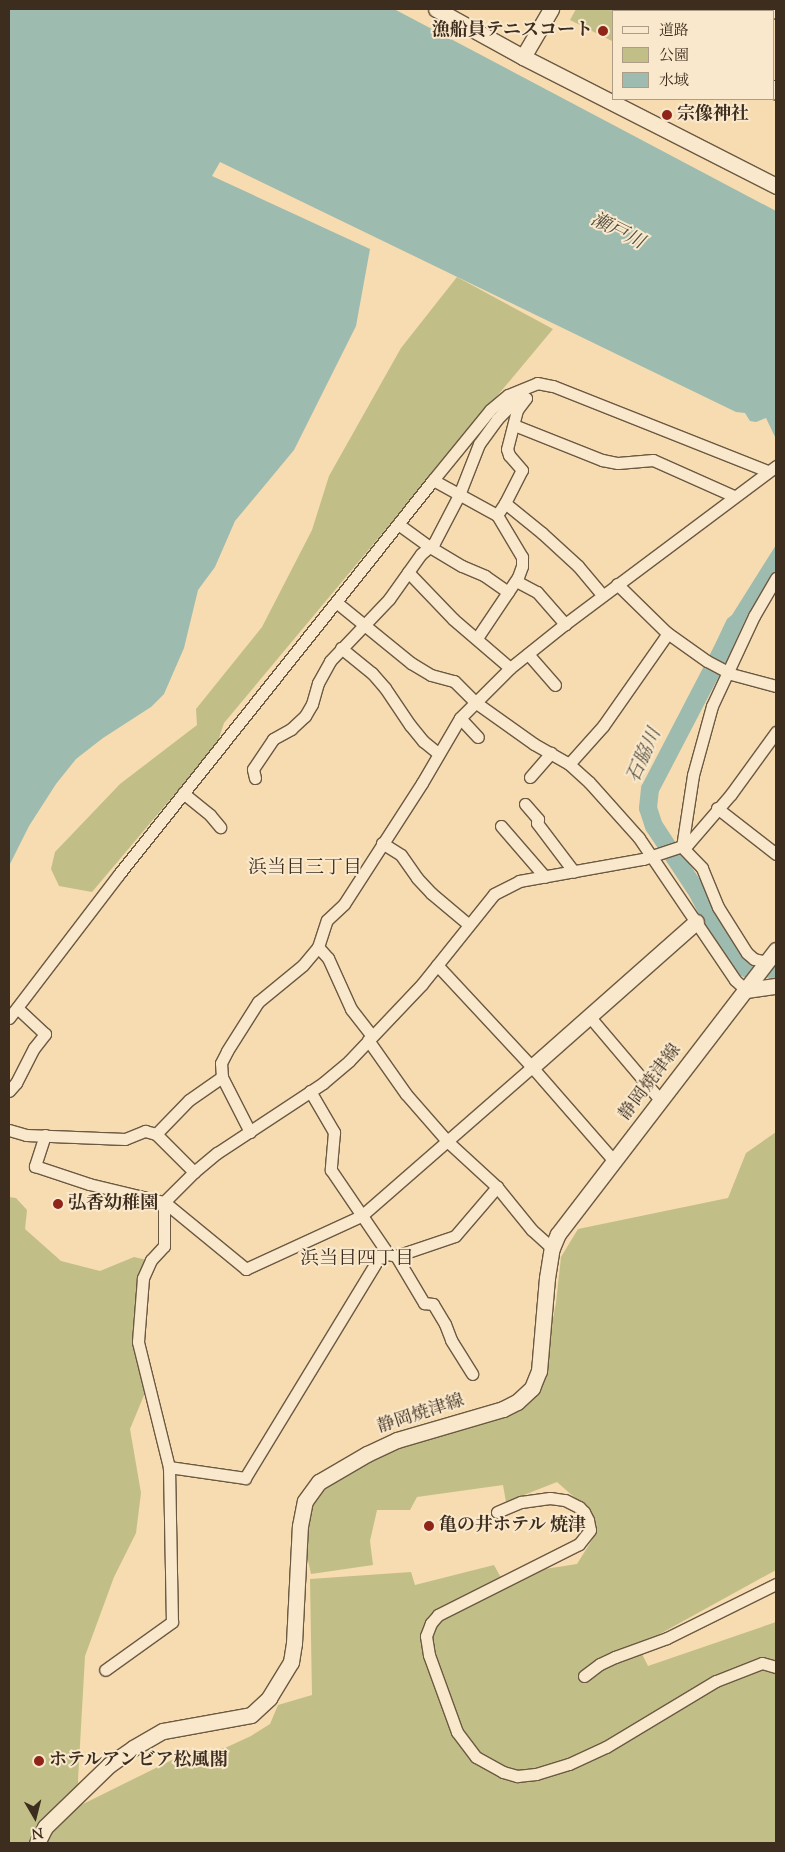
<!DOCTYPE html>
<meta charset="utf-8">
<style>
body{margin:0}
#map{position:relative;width:785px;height:1852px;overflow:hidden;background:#f6dcb0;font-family:"Sorts Mill Goudy","Noto Serif JP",serif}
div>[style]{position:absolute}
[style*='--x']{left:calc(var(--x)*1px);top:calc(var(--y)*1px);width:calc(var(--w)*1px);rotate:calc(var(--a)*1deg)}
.green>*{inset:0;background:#c1bf87}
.water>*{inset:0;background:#9dbbaf}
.river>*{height:18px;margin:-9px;padding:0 9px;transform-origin:9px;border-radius:9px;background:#9dbbaf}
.roads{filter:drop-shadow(1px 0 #6b5942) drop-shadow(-1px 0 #6b5942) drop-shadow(0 1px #6b5942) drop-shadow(0 -1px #6b5942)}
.street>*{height:11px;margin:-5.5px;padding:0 5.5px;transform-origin:5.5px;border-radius:5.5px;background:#f9e8cc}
.secondary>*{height:15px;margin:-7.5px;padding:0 7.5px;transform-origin:7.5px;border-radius:7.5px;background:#f9e8cc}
.dots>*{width:14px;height:14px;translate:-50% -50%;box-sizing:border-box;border:2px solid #f9e8cc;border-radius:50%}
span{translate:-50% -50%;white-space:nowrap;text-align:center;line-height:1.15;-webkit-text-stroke:4px #f9e8cc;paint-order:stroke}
.poi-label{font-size:18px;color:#3d2d1e;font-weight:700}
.right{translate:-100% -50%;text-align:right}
.left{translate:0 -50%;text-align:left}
.street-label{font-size:18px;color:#3d2d1e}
.water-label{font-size:19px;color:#555042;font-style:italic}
.neighbourhood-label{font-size:19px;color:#3d2d1e}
.frame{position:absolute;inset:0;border:10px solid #3d2d1e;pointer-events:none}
.legend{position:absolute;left:612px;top:10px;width:162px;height:90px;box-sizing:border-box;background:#f9e8cc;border:1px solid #ae9d86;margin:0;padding:6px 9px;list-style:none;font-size:15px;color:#3d2d1e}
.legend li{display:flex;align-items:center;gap:10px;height:25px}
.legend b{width:25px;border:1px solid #ae9d86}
.north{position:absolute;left:10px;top:1792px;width:50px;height:50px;-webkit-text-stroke:4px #f9e8cc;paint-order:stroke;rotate:172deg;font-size:14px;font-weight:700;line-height:20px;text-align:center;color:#3d2d1e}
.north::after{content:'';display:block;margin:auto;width:18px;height:22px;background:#3d2d1e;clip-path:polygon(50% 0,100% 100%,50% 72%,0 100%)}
</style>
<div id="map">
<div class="green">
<div style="clip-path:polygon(576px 9px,664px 9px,663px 11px,614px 11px,614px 42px,570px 20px)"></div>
<div style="clip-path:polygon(457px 277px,553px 329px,224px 723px,217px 744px,92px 892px,59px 886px,51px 869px,55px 852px,120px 784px,197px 725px,196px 709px,262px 627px,312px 530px,329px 476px,401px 348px)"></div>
<div style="clip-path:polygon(776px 1132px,776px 1570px,638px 1646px,648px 1666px,776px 1622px,776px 1843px,9px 1843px,9px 1197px,16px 1198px,27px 1210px,25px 1229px,61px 1261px,100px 1271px,134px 1257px,147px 1260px,137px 1300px,147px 1388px,130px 1429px,141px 1493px,136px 1533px,114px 1577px,85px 1656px,78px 1780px,79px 1806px,176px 1758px,225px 1748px,251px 1736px,270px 1724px,278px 1705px,312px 1695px,310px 1579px,411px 1572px,415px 1585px,494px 1565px,500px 1576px,577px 1564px,597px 1532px,583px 1505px,557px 1482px,506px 1502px,503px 1485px,417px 1497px,410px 1510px,377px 1510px,370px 1541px,373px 1565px,311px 1574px,302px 1533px,311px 1499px,374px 1455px,431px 1435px,540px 1384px,556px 1303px,561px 1257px,578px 1229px,728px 1198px,746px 1153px)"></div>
</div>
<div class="water">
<div style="clip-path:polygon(9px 9px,394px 9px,776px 211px,776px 439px,766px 418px,756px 422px,750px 421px,745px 413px,736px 412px,220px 162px,212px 176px,370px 249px,356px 326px,294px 450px,235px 521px,215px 567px,198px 590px,184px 648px,164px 694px,151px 707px,103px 738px,76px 759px,56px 784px,29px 826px,9px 866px)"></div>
<div style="clip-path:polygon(776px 545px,776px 571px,752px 613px,749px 612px,724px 666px,709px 657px,727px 619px,732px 615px)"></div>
</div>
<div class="river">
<div style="--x:723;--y:649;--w:158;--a:117.5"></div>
<div style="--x:650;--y:789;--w:19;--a:96"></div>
<div style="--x:648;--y:808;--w:19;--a:72"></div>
<div style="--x:654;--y:826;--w:80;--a:56.7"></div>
<div style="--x:698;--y:893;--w:70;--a:62.7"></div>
<div style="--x:730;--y:955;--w:21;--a:39"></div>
<div style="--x:746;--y:968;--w:30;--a:2"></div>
</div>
<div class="roads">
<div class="street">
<div style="--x:514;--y:425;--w:95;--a:21.7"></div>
<div style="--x:602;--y:460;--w:16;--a:11"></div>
<div style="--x:618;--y:463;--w:35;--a:-5"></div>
<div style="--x:653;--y:460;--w:89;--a:24"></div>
<div style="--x:433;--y:480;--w:73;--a:28.7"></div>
<div style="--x:497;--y:515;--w:49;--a:59.2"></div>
<div style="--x:522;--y:557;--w:9;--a:90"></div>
<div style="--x:522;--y:566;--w:12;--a:110"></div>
<div style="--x:518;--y:577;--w:73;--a:123.9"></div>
<div style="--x:505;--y:503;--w:37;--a:-63"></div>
<div style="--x:522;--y:470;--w:20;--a:-131"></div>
<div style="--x:509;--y:455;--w:6;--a:-108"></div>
<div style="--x:507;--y:449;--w:40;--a:-75.6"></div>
<div style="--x:517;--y:410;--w:15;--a:-53"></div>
<div style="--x:497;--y:515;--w:14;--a:-56"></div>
<div style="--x:505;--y:503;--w:48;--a:39"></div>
<div style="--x:542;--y:533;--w:49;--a:42.5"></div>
<div style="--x:578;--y:566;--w:38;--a:50"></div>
<div style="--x:398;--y:524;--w:39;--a:36"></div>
<div style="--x:430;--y:547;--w:37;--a:31"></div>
<div style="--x:462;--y:566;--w:25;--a:23"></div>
<div style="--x:485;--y:576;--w:28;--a:35"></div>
<div style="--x:408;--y:572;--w:65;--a:46.2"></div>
<div style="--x:453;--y:619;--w:75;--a:40.7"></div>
<div style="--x:516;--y:581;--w:24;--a:28"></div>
<div style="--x:537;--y:592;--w:43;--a:48.8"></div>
<div style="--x:617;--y:584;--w:69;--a:44.4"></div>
<div style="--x:666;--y:632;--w:50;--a:35.3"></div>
<div style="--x:707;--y:661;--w:27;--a:28"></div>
<div style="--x:731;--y:674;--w:47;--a:14.9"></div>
<div style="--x:336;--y:602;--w:97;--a:39.1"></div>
<div style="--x:411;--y:663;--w:23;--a:31"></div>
<div style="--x:431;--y:675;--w:24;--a:15"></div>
<div style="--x:454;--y:681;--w:30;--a:45"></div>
<div style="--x:475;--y:702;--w:72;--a:35.4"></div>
<div style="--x:534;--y:744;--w:40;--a:29.7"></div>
<div style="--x:569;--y:764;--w:27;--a:42"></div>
<div style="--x:589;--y:782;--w:75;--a:48.2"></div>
<div style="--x:639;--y:838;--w:171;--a:55.9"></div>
<div style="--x:735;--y:980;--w:15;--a:42"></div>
<div style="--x:341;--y:648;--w:40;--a:39"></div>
<div style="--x:372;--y:673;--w:20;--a:49"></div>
<div style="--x:385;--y:688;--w:45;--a:56"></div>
<div style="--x:410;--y:725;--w:21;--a:51"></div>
<div style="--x:423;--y:741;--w:19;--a:39"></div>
<div style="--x:528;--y:654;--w:41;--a:48.9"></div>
<div style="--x:460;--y:718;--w:26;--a:47"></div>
<div style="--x:569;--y:764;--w:51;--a:-48.2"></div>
<div style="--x:603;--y:726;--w:113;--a:-55"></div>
<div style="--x:530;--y:777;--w:32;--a:-49"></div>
<div style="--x:255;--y:778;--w:9;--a:-103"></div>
<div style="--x:253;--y:769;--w:36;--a:-56"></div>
<div style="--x:273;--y:739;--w:21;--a:-29"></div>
<div style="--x:291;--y:729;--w:19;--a:-43"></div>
<div style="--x:305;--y:716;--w:14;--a:-60"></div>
<div style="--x:312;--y:704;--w:22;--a:-74"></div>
<div style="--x:318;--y:683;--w:25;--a:-61"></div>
<div style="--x:330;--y:661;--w:86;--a:-46.4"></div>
<div style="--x:389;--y:599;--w:55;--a:-54.6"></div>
<div style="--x:421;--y:554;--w:17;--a:-40"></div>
<div style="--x:434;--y:543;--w:54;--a:-62.5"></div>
<div style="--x:459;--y:495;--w:55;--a:-68.6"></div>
<div style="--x:479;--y:444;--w:31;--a:-54"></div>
<div style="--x:497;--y:419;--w:21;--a:-45"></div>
<div style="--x:512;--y:404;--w:15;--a:-23"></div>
<div style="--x:183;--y:793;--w:35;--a:39"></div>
<div style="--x:210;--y:815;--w:16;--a:50"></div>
<div style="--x:525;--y:804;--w:20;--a:49"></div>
<div style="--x:538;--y:819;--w:4;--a:104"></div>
<div style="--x:537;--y:823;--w:61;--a:52.9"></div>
<div style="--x:717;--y:808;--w:75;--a:37.9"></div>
<div style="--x:501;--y:826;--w:67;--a:49.2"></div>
<div style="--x:382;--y:843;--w:22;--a:32"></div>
<div style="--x:401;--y:855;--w:28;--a:55"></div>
<div style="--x:417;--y:878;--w:21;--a:47"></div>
<div style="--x:431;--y:893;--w:48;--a:40"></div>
<div style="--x:682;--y:847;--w:73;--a:-81.3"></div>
<div style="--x:693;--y:775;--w:72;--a:-74.6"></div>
<div style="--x:712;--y:706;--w:99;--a:-65"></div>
<div style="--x:754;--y:616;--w:44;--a:-59.9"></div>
<div style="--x:682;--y:847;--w:29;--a:46"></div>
<div style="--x:702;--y:868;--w:42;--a:67.7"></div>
<div style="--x:718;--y:907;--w:54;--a:57.8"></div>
<div style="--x:747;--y:953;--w:9;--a:41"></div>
<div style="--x:754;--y:959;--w:13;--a:13"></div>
<div style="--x:318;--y:947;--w:15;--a:48"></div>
<div style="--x:328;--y:958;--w:56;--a:65.7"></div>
<div style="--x:351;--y:1009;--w:34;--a:52"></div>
<div style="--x:437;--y:965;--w:139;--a:47"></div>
<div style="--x:532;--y:1067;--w:126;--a:48.9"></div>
<div style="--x:589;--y:1016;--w:111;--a:49.7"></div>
<div style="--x:9;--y:1018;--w:181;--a:-52.6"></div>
<div style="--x:119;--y:874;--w:504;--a:-51.45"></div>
<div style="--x:433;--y:480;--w:90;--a:-50.8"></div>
<div style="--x:490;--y:410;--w:23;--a:-40"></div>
<div style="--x:508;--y:395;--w:31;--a:-22"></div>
<div style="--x:537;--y:383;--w:16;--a:11"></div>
<div style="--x:553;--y:386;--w:231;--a:21.6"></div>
<div style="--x:368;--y:1040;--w:66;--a:54.9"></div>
<div style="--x:406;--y:1094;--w:62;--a:48.9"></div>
<div style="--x:447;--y:1141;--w:68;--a:42.6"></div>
<div style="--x:497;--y:1187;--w:55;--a:50.9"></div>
<div style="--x:532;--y:1230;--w:27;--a:42"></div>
<div style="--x:532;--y:1067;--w:227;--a:138.9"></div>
<div style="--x:361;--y:1216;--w:127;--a:155.3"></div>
<div style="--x:246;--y:1269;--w:106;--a:-140.7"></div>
<div style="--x:164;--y:1202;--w:42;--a:-45"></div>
<div style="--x:194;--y:1172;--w:30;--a:-40"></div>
<div style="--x:217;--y:1153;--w:127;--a:-33.4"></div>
<div style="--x:323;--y:1083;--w:34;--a:-40"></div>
<div style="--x:349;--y:1061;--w:106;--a:-46.5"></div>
<div style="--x:422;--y:984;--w:115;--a:-51.3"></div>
<div style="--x:494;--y:894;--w:28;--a:-27"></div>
<div style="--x:519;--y:881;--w:126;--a:-10.1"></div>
<div style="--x:643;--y:859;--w:47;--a:-18.4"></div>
<div style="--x:688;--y:844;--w:66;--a:-49.3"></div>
<div style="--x:731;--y:794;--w:77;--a:-54"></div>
<div style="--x:9;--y:1091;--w:11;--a:-49"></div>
<div style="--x:16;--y:1083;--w:39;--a:-63"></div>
<div style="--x:34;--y:1048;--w:18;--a:-52"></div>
<div style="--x:45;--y:1034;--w:38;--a:-137"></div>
<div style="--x:310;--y:1091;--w:48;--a:59.7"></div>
<div style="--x:334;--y:1132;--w:38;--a:95"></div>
<div style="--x:331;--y:1170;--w:102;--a:55.8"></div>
<div style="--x:388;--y:1254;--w:8;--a:14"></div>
<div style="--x:396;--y:1256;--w:62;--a:-18.7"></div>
<div style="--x:455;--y:1236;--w:65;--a:-49.4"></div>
<div style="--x:9;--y:1130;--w:18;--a:16"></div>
<div style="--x:26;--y:1135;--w:99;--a:2.3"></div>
<div style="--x:125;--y:1139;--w:22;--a:-22"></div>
<div style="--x:145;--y:1131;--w:11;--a:15"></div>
<div style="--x:156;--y:1134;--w:54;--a:45"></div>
<div style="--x:250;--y:1132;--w:62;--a:-117"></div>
<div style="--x:222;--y:1077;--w:14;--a:-94"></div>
<div style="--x:221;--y:1063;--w:13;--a:-63"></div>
<div style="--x:227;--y:1051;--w:58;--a:-57.7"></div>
<div style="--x:258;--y:1002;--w:58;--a:-39.4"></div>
<div style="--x:303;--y:965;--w:23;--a:-50"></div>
<div style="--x:318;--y:947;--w:28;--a:-72"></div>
<div style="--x:327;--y:920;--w:23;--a:-43"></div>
<div style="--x:344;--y:904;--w:144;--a:-57.2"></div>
<div style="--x:422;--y:783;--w:75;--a:-59.7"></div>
<div style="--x:460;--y:718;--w:71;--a:-45"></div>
<div style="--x:510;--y:668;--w:70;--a:-38.7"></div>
<div style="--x:565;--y:624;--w:264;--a:-36.8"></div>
<div style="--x:156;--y:1134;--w:47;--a:-45.9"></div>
<div style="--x:189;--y:1100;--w:40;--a:-34.9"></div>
<div style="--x:45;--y:1135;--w:33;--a:108"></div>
<div style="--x:35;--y:1166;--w:57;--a:18.4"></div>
<div style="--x:89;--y:1184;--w:77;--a:13.5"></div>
<div style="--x:164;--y:1202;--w:44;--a:90"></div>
<div style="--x:164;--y:1246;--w:19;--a:133"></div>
<div style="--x:151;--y:1260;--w:20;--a:114"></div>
<div style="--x:143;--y:1278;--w:64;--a:94.5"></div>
<div style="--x:138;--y:1342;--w:129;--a:76.1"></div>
<div style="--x:169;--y:1467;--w:155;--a:88.9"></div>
<div style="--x:172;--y:1622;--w:82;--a:144.4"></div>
<div style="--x:396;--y:1256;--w:55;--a:59.2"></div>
<div style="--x:424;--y:1303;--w:9;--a:6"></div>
<div style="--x:433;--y:1304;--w:23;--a:59"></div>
<div style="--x:445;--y:1324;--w:17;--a:69"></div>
<div style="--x:451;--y:1340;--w:40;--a:58"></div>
<div style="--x:169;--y:1467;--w:77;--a:8.2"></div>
<div style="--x:245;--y:1478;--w:268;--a:-58.7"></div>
<div style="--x:497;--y:1512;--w:26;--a:-23"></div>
<div style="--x:521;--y:1502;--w:29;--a:-8"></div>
<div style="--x:550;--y:1498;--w:15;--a:8"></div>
<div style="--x:565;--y:1500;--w:16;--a:27"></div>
<div style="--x:579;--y:1507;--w:7;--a:45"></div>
<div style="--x:584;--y:1512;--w:9;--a:63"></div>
<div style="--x:588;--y:1520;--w:10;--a:79"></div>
<div style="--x:590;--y:1530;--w:18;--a:128"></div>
<div style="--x:579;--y:1544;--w:158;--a:153.3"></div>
<div style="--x:438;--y:1615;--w:11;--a:131"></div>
<div style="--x:431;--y:1623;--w:14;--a:111"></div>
<div style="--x:426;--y:1636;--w:19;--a:81"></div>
<div style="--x:429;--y:1655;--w:82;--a:70"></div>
<div style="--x:457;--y:1732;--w:31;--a:53"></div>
<div style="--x:476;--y:1757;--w:31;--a:29"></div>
<div style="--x:503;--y:1772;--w:15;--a:16"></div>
<div style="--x:517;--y:1776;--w:19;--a:-6"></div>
<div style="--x:536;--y:1774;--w:34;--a:-17"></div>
<div style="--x:569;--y:1764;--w:41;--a:-24.7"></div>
<div style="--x:606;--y:1747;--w:128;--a:-31"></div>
<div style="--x:716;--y:1681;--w:49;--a:-21.4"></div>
<div style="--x:762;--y:1663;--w:15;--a:16"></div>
<div style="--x:584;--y:1676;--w:20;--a:-37"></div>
<div style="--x:600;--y:1664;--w:17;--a:-25"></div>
<div style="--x:615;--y:1657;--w:55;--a:-20.1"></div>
<div style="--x:667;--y:1638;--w:122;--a:-26.4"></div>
</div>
<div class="secondary">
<div style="--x:436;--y:9;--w:99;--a:28.9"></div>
<div style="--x:523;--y:57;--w:284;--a:27"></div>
<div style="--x:674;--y:11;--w:3;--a:-45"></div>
<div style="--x:771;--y:11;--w:2;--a:-90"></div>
<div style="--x:523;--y:57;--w:56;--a:-59.7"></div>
<div style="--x:774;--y:88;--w:4;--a:63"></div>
<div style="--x:746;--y:990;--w:30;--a:-8"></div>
<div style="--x:532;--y:1067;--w:219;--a:-41.5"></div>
<div style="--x:37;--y:1843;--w:18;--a:-63"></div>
<div style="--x:45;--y:1827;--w:89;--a:-44.1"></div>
<div style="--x:109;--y:1765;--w:29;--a:-35"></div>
<div style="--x:133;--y:1748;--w:34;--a:-30"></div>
<div style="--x:163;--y:1731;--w:89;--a:-10.3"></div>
<div style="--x:251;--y:1715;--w:25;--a:-43"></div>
<div style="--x:269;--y:1698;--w:42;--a:-58.6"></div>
<div style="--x:291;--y:1662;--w:19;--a:-81"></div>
<div style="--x:294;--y:1643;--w:117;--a:-87.1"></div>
<div style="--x:300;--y:1526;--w:25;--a:-79"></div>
<div style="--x:305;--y:1501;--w:24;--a:-54"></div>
<div style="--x:319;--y:1482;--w:56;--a:-30.3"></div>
<div style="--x:367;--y:1454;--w:33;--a:-25"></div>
<div style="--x:397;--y:1440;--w:110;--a:-16.3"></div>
<div style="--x:503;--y:1409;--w:16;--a:-27"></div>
<div style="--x:517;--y:1402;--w:21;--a:-43"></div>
<div style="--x:532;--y:1388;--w:18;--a:-68"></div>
<div style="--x:539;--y:1371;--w:93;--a:-85.1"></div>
<div style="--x:547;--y:1278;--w:30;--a:-81"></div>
<div style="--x:552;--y:1248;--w:15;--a:-67"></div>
<div style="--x:558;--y:1234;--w:358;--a:-52.5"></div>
</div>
</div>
<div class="dots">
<div style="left:603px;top:31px;background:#8f2418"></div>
<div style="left:667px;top:115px;background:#8f2418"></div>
<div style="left:58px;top:1204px;background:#8f2418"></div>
<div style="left:429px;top:1526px;background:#8f2418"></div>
<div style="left:39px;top:1761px;background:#8f2418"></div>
</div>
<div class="poi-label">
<span class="right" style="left:593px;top:31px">漁船員テニスコート</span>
<span class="left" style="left:677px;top:115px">宗像神社</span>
<span class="left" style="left:68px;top:1204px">弘香幼稚園</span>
<span class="left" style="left:439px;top:1526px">亀の井ホテル 焼津</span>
<span class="left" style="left:49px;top:1761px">ホテルアンビア松風閣</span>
</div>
<div class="street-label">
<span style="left:651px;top:1083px;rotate:-53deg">静岡焼津線</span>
<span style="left:421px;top:1415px;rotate:-18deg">静岡焼津線</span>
</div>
<div class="water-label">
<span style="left:617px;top:232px;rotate:27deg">瀬戸川</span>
<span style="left:645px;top:756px;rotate:-66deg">石脇川</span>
</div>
<div class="neighbourhood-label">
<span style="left:305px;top:869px">浜当目三丁目</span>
<span style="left:357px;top:1260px">浜当目四丁目</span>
</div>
<div class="frame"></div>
<ul class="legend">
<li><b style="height:6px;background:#f9e8cc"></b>道路</li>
<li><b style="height:14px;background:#c1bf87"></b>公園</li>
<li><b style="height:14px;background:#9dbbaf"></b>水域</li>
</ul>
<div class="north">N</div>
</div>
